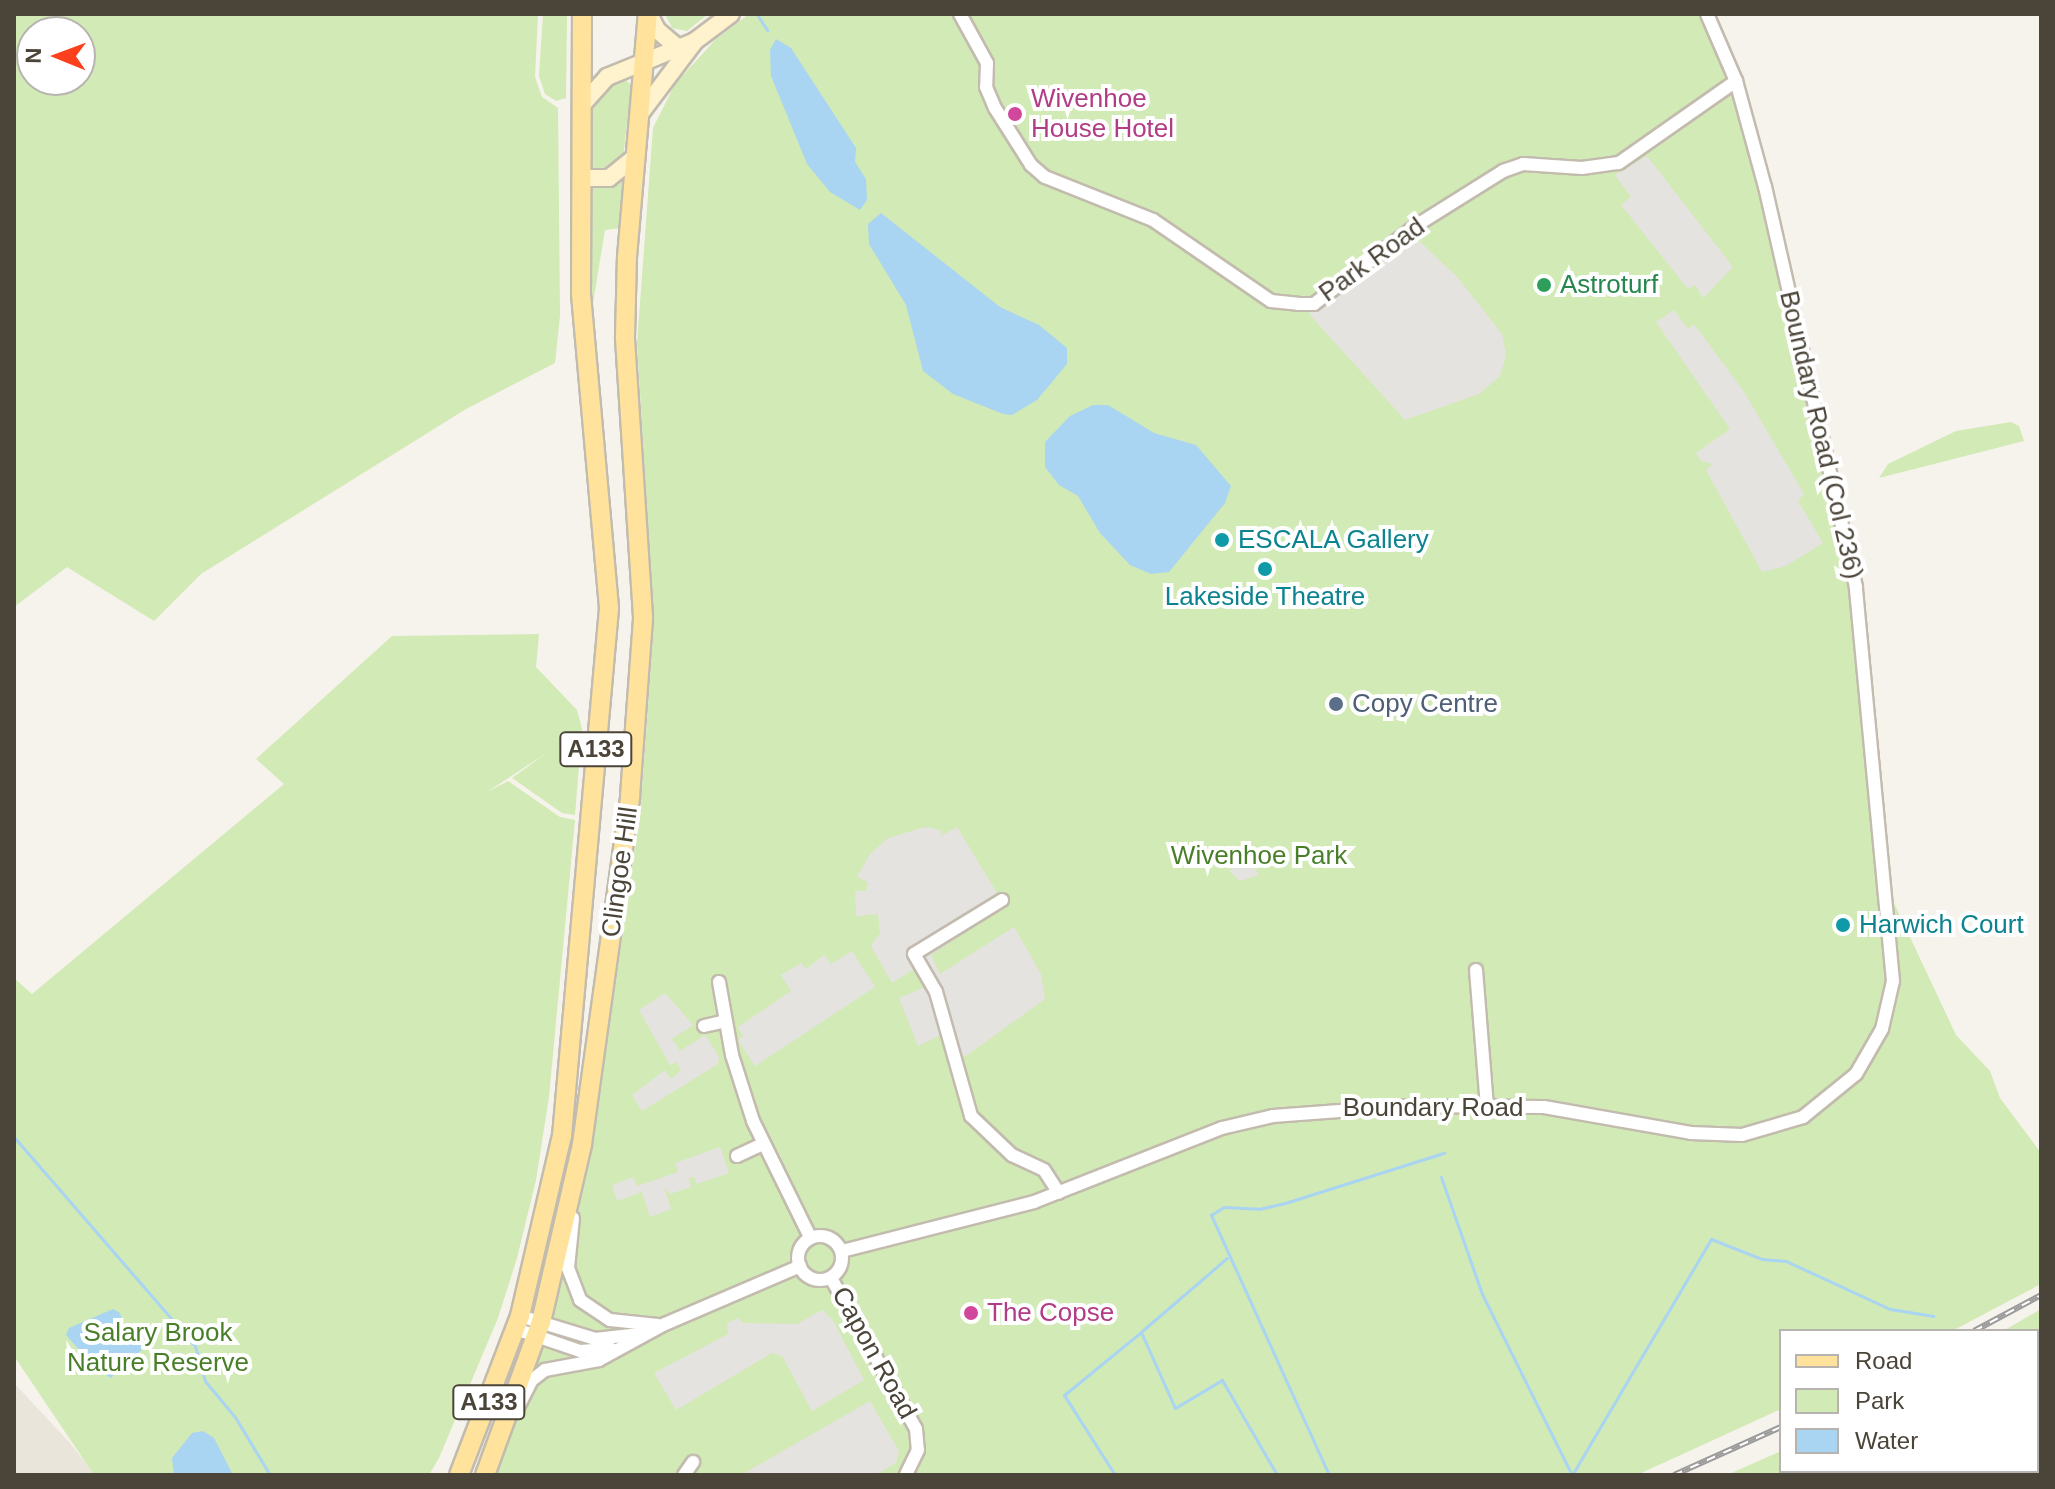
<!DOCTYPE html>
<style>
body{margin:0}
#map{position:relative;width:2055px;height:1489px;overflow:hidden;background:#f6f3ec;font-family:Arial,sans-serif}
div>[style]{position:absolute}
[style*='--x']{left:calc(var(--x)*1px);top:calc(var(--y)*1px);width:calc(var(--w)*1px);rotate:calc(var(--a)*1deg)}
.residential>*{inset:0;background:#eae5da}
.green>*{inset:0;background:#d2eab5}
.parking>*{inset:0;background:#e5e3e0}
.water>*{inset:0;background:#a9d4f2}
.stream>*{height:3px;margin:-1.5px;padding:0 1.5px;transform-origin:1.5px;border-radius:1.5px;background:#a9d4f2}
.roads{filter:drop-shadow(2px 0 #c2bbae) drop-shadow(-2px 0 #c2bbae) drop-shadow(0 2px #c2bbae) drop-shadow(0 -2px #c2bbae)}
.street>*{height:12px;margin:-6px;padding:0 6px;transform-origin:6px;border-radius:6px;background:#fff}
.street>.ring{margin:-6px;padding:0;box-sizing:content-box;background:none;border:12px solid #fff;border-radius:50%}
.secondary>*{height:16px;margin:-8px;padding:0 8px;transform-origin:8px;border-radius:8px;background:#fff3cd}
.primary>*{height:18px;margin:-9px;padding:0 9px;transform-origin:9px;border-radius:9px;background:#ffe39c}
.rail>*{height:6px;margin-top:-3px;transform-origin:0;background:repeating-linear-gradient(90deg,#fff 0 9px,#9a9a9a 0 18px);box-sizing:border-box;border-block:2px solid #9a9a9a}
.dots>*{width:22px;height:22px;translate:-50% -50%;box-sizing:border-box;border:4px solid #fff;border-radius:50%}
span{translate:-50% -50%;white-space:nowrap;text-align:center;line-height:1.15;-webkit-text-stroke:8px #fff;paint-order:stroke}
.shield-label span{padding:2px 6px;background:#fff;border:2px solid;border-radius:6px;-webkit-text-stroke-width:0}
.shield-label{font-size:24px;color:#4b4439;font-weight:700}
.hotel-label{font-size:26px;color:#b23c85}
.left{translate:0 -50%;text-align:left}
.street-label{font-size:26px;color:#4b4439}
.leisure-label{font-size:26px;color:#27864d}
.culture-label{font-size:26px;color:#0d838f}
.service-label{font-size:26px;color:#4e5e75}
.park-label{font-size:26px;color:#4a7f2a}
.frame{position:absolute;inset:0;border:16px solid #4b4439;pointer-events:none}
.legend{position:absolute;left:1779px;top:1329px;width:260px;height:144px;box-sizing:border-box;background:#fff;border:2px solid #b7b4b0;margin:0;padding:10px 14px;list-style:none;font-size:24px;color:#4b4439}
.legend li{display:flex;align-items:center;gap:16px;height:40px}
.legend b{width:40px;border:2px solid #b7b4b0}
.north{position:absolute;left:16px;top:16px;width:80px;height:80px;box-sizing:border-box;background:#fff;border:2px solid #b7b4b0;border-radius:50%;rotate:271deg;font-size:22px;font-weight:700;line-height:32px;text-align:center;color:#4b4439}
.north::after{content:'';display:block;margin:auto;width:28px;height:36px;background:#fc3f1d;clip-path:polygon(50% 0,100% 100%,50% 72%,0 100%)}
</style>
<div id="map">
<div class="residential">
<div style="clip-path:polygon(14px 1383px,70px 1443px,95px 1475px,14px 1475px)"></div>
</div>
<div class="green">
<div style="clip-path:polygon(evenodd,14px 14px,538px 14px,535px 77px,542px 97px,558px 108px,560px 316px,555px 363px,466px 409px,201px 574px,154px 621px,67px 567px,14px 607px,14px 14px,32px 32px,80px 32px,80px 80px,32px 80px,32px 32px)"></div>
<div style="clip-path:polygon(543px 14px,567px 14px,566px 98px,556px 101px,545px 94px,539px 76px)"></div>
<div style="clip-path:polygon(665px 14px,708px 14px,687px 31px,672px 28px)"></div>
<div style="clip-path:polygon(749px 14px,1707px 14px,1736px 81px,1841px 509px,1886px 886px,1956px 1035px,1990px 1071px,2000px 1098px,2041px 1153px,2041px 1284px,1952px 1331px,1781px 1331px,1781px 1409px,1637px 1475px,493px 1475px,549px 1331px,593px 1144px,641px 803px,654px 623px,637px 343px,653px 128px,675px 84px,715px 40px)"></div>
<div style="clip-path:polygon(627px 81px,631px 85px,623px 160px,610px 171px,595px 170px,589px 163px,591px 111px,615px 82px)"></div>
<div style="clip-path:polygon(625px 178px,623px 228px,605px 230px,592px 309px,588px 309px,589px 186px)"></div>
<div style="clip-path:polygon(2011px 422px,2019px 426px,2024px 441px,1879px 478px,1888px 464px,1956px 431px)"></div>
<div style="clip-path:polygon(539px 634px,536px 667px,577px 710px,582px 729px,575px 815px,562px 813px,512px 778px,548px 752px,487px 792px,508px 781px,560px 817px,575px 820px,549px 1097px,536px 1180px,517px 1258px,498px 1318px,439px 1458px,429px 1475px,94px 1475px,14px 1356px,14px 978px,32px 994px,284px 784px,256px 759px,392px 636px)"></div>
<div style="clip-path:polygon(2041px 1309px,2041px 1388px,2037px 1331px,2003px 1331px)"></div>
<div style="clip-path:polygon(1781px 1451px,1781px 1471px,1891px 1471px,1727px 1475px)"></div>
</div>
<div class="parking">
<div style="clip-path:polygon(1647px 156px,1733px 267px,1703px 298px,1695px 285px,1688px 289px,1621px 205px,1631px 197px,1615px 175px)"></div>
<div style="clip-path:polygon(1413px 235px,1458px 278px,1502px 334px,1506px 355px,1500px 376px,1479px 394px,1405px 420px,1309px 314px)"></div>
<div style="clip-path:polygon(1674px 310px,1688px 329px,1694px 324px,1744px 392px,1804px 494px,1798px 501px,1823px 543px,1786px 566px,1762px 572px,1706px 470px,1713px 464px,1701px 461px,1696px 453px,1730px 429px,1656px 322px)"></div>
<div style="clip-path:polygon(925px 827px,941px 830px,941px 836px,957px 827px,1005px 906px,931px 955px,940px 974px,1014px 927px,1041px 974px,1045px 999px,966px 1056px,956px 1054px,949px 1031px,918px 1046px,899px 998px,927px 986px,917px 967px,892px 983px,871px 946px,880px 933px,878px 914px,856px 916px,855px 891px,866px 891px,868px 882px,857px 877px,870px 854px,888px 838px)"></div>
<div style="clip-path:polygon(1248px 858px,1259px 875px,1240px 881px,1229px 871px)"></div>
<div style="clip-path:polygon(852px 951px,875px 987px,755px 1066px,738px 1040px,743px 1036px,738px 1027px,791px 991px,781px 975px,801px 963px,806px 969px,824px 955px,831px 964px)"></div>
<div style="clip-path:polygon(665px 993px,693px 1025px,672px 1039px,680px 1051px,705px 1035px,719px 1057px,718px 1064px,642px 1111px,632px 1095px,665px 1070px,671px 1079px,681px 1070px,676px 1062px,670px 1065px,639px 1010px)"></div>
<div style="clip-path:polygon(720px 1147px,729px 1173px,697px 1184px,694px 1177px,689px 1178px,691px 1187px,670px 1194px,664px 1187px,671px 1209px,650px 1217px,642px 1192px,617px 1201px,612px 1185px,633px 1177px,637px 1186px,678px 1172px,675px 1163px)"></div>
<div style="clip-path:polygon(822px 1310px,832px 1319px,864px 1380px,812px 1411px,782px 1356px,772px 1353px,676px 1410px,654px 1373px,728px 1334px,727px 1323px,738px 1318px,743px 1323px,797px 1324px)"></div>
<div style="clip-path:polygon(870px 1401px,899px 1451px,896px 1463px,875px 1475px,741px 1475px)"></div>
</div>
<div class="water">
<div style="clip-path:polygon(776px 39px,791px 48px,856px 148px,855px 162px,866px 179px,867px 200px,860px 210px,830px 192px,807px 164px,771px 76px,770px 50px)"></div>
<div style="clip-path:polygon(881px 213px,1000px 307px,1039px 325px,1067px 348px,1067px 364px,1037px 400px,1012px 415px,1003px 414px,953px 394px,923px 371px,906px 305px,869px 244px,868px 224px)"></div>
<div style="clip-path:polygon(1093px 405px,1108px 405px,1154px 433px,1196px 445px,1231px 486px,1225px 503px,1169px 572px,1151px 574px,1130px 565px,1100px 533px,1078px 496px,1059px 485px,1045px 467px,1045px 442px,1070px 416px)"></div>
<div style="clip-path:polygon(113px 1309px,120px 1313px,127px 1339px,145px 1347px,111px 1378px,96px 1369px,66px 1335px,69px 1328px)"></div>
<div style="clip-path:polygon(203px 1431px,214px 1438px,233px 1475px,174px 1475px,172px 1458px,192px 1433px)"></div>
</div>
<div class="stream">
<div style="--x:758;--y:16;--w:17;--a:57"></div>
<div style="--x:14;--y:1137;--w:276;--a:49.1"></div>
<div style="--x:195;--y:1346;--w:36;--a:74"></div>
<div style="--x:205;--y:1381;--w:47;--a:50.2"></div>
<div style="--x:235;--y:1417;--w:68;--a:58.9"></div>
<div style="--x:1441;--y:1177;--w:124;--a:70.7"></div>
<div style="--x:1482;--y:1294;--w:202;--a:63.6"></div>
<div style="--x:1572;--y:1475;--w:274;--a:-59.5"></div>
<div style="--x:1711;--y:1239;--w:55;--a:21.4"></div>
<div style="--x:1762;--y:1259;--w:24;--a:5"></div>
<div style="--x:1786;--y:1261;--w:115;--a:24.8"></div>
<div style="--x:1890;--y:1309;--w:44;--a:9.2"></div>
<div style="--x:1142;--y:1331;--w:112;--a:-40.7"></div>
<div style="--x:1115;--y:1475;--w:95;--a:-122.5"></div>
<div style="--x:1064;--y:1395;--w:99;--a:-39.3"></div>
<div style="--x:1141;--y:1332;--w:83;--a:65.9"></div>
<div style="--x:1175;--y:1408;--w:55;--a:-30.8"></div>
<div style="--x:1222;--y:1380;--w:110;--a:59.9"></div>
<div style="--x:1329;--y:1475;--w:286;--a:-114.4"></div>
<div style="--x:1211;--y:1215;--w:15;--a:-32"></div>
<div style="--x:1224;--y:1207;--w:35;--a:3"></div>
<div style="--x:1259;--y:1209;--w:27;--a:-13"></div>
<div style="--x:1285;--y:1203;--w:167;--a:-17.5"></div>
</div>
<div class="roads">
<div class="street">
<div style="--x:960;--y:14;--w:56;--a:61.1"></div>
<div style="--x:987;--y:63;--w:24;--a:92"></div>
<div style="--x:986;--y:87;--w:23;--a:67"></div>
<div style="--x:995;--y:108;--w:67;--a:57.7"></div>
<div style="--x:1031;--y:165;--w:18;--a:41"></div>
<div style="--x:1045;--y:177;--w:116;--a:21.7"></div>
<div style="--x:1153;--y:220;--w:143;--a:34.5"></div>
<div style="--x:1271;--y:301;--w:27;--a:6"></div>
<div style="--x:1298;--y:304;--w:16;--a:0"></div>
<div style="--x:1314;--y:304;--w:130;--a:-37.5"></div>
<div style="--x:1417;--y:225;--w:102;--a:-32.1"></div>
<div style="--x:1503;--y:171;--w:21;--a:-19"></div>
<div style="--x:1523;--y:164;--w:59;--a:3.9"></div>
<div style="--x:1582;--y:168;--w:37;--a:-8"></div>
<div style="--x:1619;--y:163;--w:143;--a:-35"></div>
<div style="--x:1002;--y:900;--w:103;--a:148.5"></div>
<div style="--x:914;--y:954;--w:44;--a:59.9"></div>
<div style="--x:936;--y:992;--w:129;--a:74.2"></div>
<div style="--x:971;--y:1116;--w:57;--a:43.6"></div>
<div style="--x:1012;--y:1155;--w:35;--a:25"></div>
<div style="--x:1044;--y:1170;--w:27;--a:57"></div>
<div style="--x:1476;--y:970;--w:136;--a:85.4"></div>
<div style="--x:719;--y:982;--w:74;--a:79.9"></div>
<div style="--x:732;--y:1055;--w:69;--a:72.3"></div>
<div style="--x:753;--y:1121;--w:129;--a:63.8"></div>
<div style="--x:704;--y:1026;--w:22;--a:-13"></div>
<div style="--x:737;--y:1156;--w:29;--a:-25"></div>
<div style="--x:573;--y:1218;--w:50;--a:95.7"></div>
<div style="--x:568;--y:1268;--w:34;--a:69"></div>
<div style="--x:580;--y:1300;--w:36;--a:34"></div>
<div style="--x:610;--y:1320;--w:48;--a:5.9"></div>
<div class="ring" style="left:798px;top:1236px;width:32px;height:32px"></div>
<div style="--x:842;--y:1251;--w:198;--a:-14.3"></div>
<div style="--x:1034;--y:1202;--w:202;--a:-21.5"></div>
<div style="--x:1222;--y:1128;--w:52;--a:-13.2"></div>
<div style="--x:1273;--y:1116;--w:133;--a:-4.3"></div>
<div style="--x:1406;--y:1106;--w:138;--a:0.4"></div>
<div style="--x:1544;--y:1107;--w:149;--a:10"></div>
<div style="--x:1691;--y:1133;--w:51;--a:2.2"></div>
<div style="--x:1742;--y:1135;--w:64;--a:-16.4"></div>
<div style="--x:1803;--y:1117;--w:68;--a:-39.1"></div>
<div style="--x:1856;--y:1074;--w:52;--a:-60"></div>
<div style="--x:1882;--y:1029;--w:49;--a:-77.1"></div>
<div style="--x:1893;--y:981;--w:396;--a:-95.4"></div>
<div style="--x:1856;--y:587;--w:410;--a:-102.8"></div>
<div style="--x:1765;--y:187;--w:110;--a:-105.3"></div>
<div style="--x:1736;--y:81;--w:73;--a:-113.4"></div>
<div style="--x:831;--y:1278;--w:173;--a:60.6"></div>
<div style="--x:916;--y:1429;--w:21;--a:85"></div>
<div style="--x:918;--y:1450;--w:28;--a:116"></div>
<div style="--x:520;--y:1316;--w:78;--a:17"></div>
<div style="--x:595;--y:1339;--w:45;--a:-6.3"></div>
<div style="--x:516;--y:1329;--w:68;--a:19"></div>
<div style="--x:580;--y:1351;--w:31;--a:-4"></div>
<div style="--x:516;--y:1411;--w:35;--a:-63"></div>
<div style="--x:532;--y:1380;--w:16;--a:-38"></div>
<div style="--x:545;--y:1370;--w:55;--a:-10.5"></div>
<div style="--x:599;--y:1360;--w:75;--a:-28.6"></div>
<div style="--x:665;--y:1324;--w:147;--a:-23.2"></div>
<div style="--x:684;--y:1475;--w:16;--a:-55"></div>
</div>
<div class="secondary">
<div style="--x:649;--y:14;--w:18;--a:63"></div>
<div style="--x:657;--y:30;--w:25;--a:40"></div>
<div style="--x:582;--y:105;--w:38;--a:-48"></div>
<div style="--x:607;--y:77;--w:95;--a:-22.2"></div>
<div style="--x:695;--y:41;--w:45;--a:-36.9"></div>
<div style="--x:640;--y:114;--w:91;--a:-53"></div>
<div style="--x:581;--y:178;--w:28;--a:0"></div>
<div style="--x:609;--y:178;--w:33;--a:-39"></div>
</div>
<div class="primary">
<div style="--x:459;--y:1475;--w:170;--a:-69"></div>
<div style="--x:520;--y:1316;--w:185;--a:-76.9"></div>
<div style="--x:562;--y:1136;--w:530;--a:-84.91"></div>
<div style="--x:609;--y:608;--w:315;--a:-95.1"></div>
<div style="--x:581;--y:294;--w:280;--a:-89.8"></div>
<div style="--x:485;--y:1475;--w:163;--a:-69.9"></div>
<div style="--x:541;--y:1322;--w:183;--a:-77"></div>
<div style="--x:582;--y:1144;--w:351;--a:-82.1"></div>
<div style="--x:630;--y:796;--w:179;--a:-85.8"></div>
<div style="--x:643;--y:617;--w:281;--a:-93.7"></div>
<div style="--x:625;--y:337;--w:80;--a:-88.6"></div>
<div style="--x:627;--y:257;--w:244;--a:-85.1"></div>
</div>
</div>
<div class="rail">
<div style="--x:1974;--y:1331;--w:76;--a:-28.2"></div>
<div style="--x:1674;--y:1475;--w:117;--a:-24.2"></div>
</div>
<div class="dots">
<div style="left:1015px;top:114px;background:#d1479c"></div>
<div style="left:1544px;top:285px;background:#2e9e5b"></div>
<div style="left:1222px;top:540px;background:#0f9aa8"></div>
<div style="left:1265px;top:569px;background:#0f9aa8"></div>
<div style="left:1336px;top:704px;background:#5c6f8a"></div>
<div style="left:1843px;top:925px;background:#0f9aa8"></div>
<div style="left:971px;top:1313px;background:#d1479c"></div>
</div>
<div class="shield-label">
<span style="left:596px;top:749px">A133</span>
<span style="left:489px;top:1402px">A133</span>
</div>
<div class="hotel-label">
<span class="left" style="left:1031px;top:114px">Wivenhoe<br>House Hotel</span>
<span class="left" style="left:987px;top:1313px">The Copse</span>
</div>
<div class="street-label">
<span style="left:1372px;top:260px;rotate:-36deg">Park Road</span>
<span style="left:1821px;top:435px;rotate:77deg">Boundary Road (Col 236)</span>
<span style="left:620px;top:872px;rotate:-82deg">Clingoe Hill</span>
<span style="left:1433px;top:1108px">Boundary Road</span>
<span style="left:874px;top:1353px;rotate:61deg">Capon Road</span>
</div>
<div class="leisure-label">
<span class="left" style="left:1560px;top:285px">Astroturf</span>
</div>
<div class="culture-label">
<span class="left" style="left:1238px;top:540px">ESCALA Gallery</span>
<span style="left:1265px;top:597px">Lakeside Theatre</span>
<span class="left" style="left:1859px;top:925px">Harwich Court</span>
</div>
<div class="service-label">
<span class="left" style="left:1352px;top:704px">Copy Centre</span>
</div>
<div class="park-label">
<span style="left:1259px;top:856px">Wivenhoe Park</span>
<span style="left:158px;top:1348px">Salary Brook<br>Nature Reserve</span>
</div>
<div class="frame"></div>
<ul class="legend">
<li><b style="height:10px;background:#ffe39c"></b>Road</li>
<li><b style="height:22px;background:#d2eab5"></b>Park</li>
<li><b style="height:22px;background:#a9d4f2"></b>Water</li>
</ul>
<div class="north">N</div>
</div>
